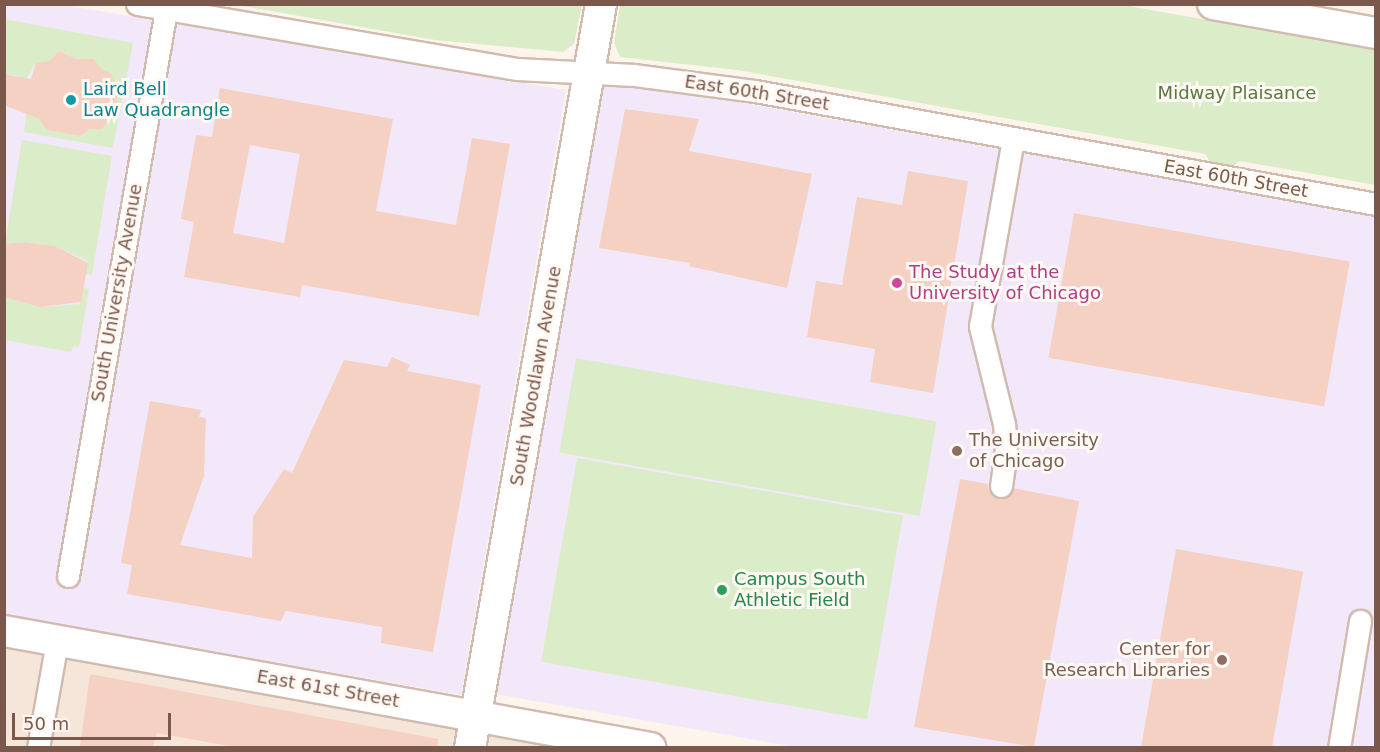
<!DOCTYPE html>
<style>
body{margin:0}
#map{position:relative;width:1380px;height:752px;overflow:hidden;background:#fdf5ec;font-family:"DejaVu Sans",sans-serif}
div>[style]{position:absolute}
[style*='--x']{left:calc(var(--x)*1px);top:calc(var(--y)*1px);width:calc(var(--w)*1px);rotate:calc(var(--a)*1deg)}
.residential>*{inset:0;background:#f5e6d9}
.education>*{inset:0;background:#f2e8fa}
.green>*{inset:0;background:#daedc8;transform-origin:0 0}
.building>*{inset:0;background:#f4d1c2;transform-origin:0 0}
.roads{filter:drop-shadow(2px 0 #d1bbaf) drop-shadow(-2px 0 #d1bbaf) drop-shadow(0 2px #d1bbaf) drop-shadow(0 -2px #d1bbaf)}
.street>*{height:21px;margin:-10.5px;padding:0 10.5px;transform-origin:10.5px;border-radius:10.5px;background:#fff}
.secondary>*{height:30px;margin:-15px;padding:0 15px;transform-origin:15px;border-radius:15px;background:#fff}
.dots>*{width:16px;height:16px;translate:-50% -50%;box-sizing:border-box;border:3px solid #fff9f3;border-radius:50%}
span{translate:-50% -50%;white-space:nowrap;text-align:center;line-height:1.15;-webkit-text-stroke:6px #fff9f3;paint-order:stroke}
.culture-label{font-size:18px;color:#0d838f}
.left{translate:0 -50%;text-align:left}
.street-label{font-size:18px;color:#7b584c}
.park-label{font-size:18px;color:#577a41}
.hotel-label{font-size:18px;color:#b23c85}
.education-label{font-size:18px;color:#785e54}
.right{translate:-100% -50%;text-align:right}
.leisure-label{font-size:18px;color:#27864d}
.frame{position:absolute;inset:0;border:6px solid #7b584c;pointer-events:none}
.scale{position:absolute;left:12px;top:713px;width:159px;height:27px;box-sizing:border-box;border:3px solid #7b584c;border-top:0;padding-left:8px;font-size:18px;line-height:21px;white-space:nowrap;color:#7b584c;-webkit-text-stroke:4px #fff9f3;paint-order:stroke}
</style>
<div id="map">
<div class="residential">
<div style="clip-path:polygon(5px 644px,565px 747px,5px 747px)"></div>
</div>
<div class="education">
<div style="clip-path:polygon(4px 5px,65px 5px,566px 90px,461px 695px,5px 614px)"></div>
<div style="clip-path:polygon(603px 78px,1375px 216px,1375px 747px,795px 747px,496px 694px)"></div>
</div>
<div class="green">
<div style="clip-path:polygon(237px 5px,582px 5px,574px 44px,563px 52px,435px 40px)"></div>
<div style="clip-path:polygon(620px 5px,1123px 5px,1375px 50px,1375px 185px,1240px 161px,1233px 166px,1223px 165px,1210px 162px,1205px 154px,737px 70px,620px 57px,614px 43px)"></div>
<div style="clip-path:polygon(4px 19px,133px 43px,113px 148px,24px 132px,27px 109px,28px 115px,39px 119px,47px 130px,80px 136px,90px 129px,102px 129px,115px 112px,118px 94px,94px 59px,76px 59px,59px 51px,49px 61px,36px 63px,24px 83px,18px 82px,19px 76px,5px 74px)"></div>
<div style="clip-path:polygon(22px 140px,112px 156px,92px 275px,86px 274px,88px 261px,55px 246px,24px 242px,5px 244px)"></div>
<div style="clip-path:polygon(83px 288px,89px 289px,79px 347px,73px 346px,71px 352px,5px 340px,4px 297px,40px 307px,80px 304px)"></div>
<div style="left:576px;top:358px;width:366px;height:96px;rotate:10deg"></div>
<div style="left:577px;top:458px;width:331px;height:207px;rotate:10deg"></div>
</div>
<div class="building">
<div style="clip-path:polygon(59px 51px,76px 59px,94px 59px,102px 70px,111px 73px,118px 94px,115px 112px,102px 129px,90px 129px,80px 136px,47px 130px,39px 119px,4px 105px,4px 74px,31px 79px,36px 63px,49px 61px)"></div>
<div style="clip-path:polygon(evenodd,220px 88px,393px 119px,376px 211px,456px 225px,472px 138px,510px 144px,479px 316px,302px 285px,300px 297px,184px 277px,194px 222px,181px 219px,196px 135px,212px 137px,220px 88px,250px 145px,300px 154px,284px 243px,233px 233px,250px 145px)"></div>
<div style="clip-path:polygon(625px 109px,699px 119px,689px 151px,812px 174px,787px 288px,689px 266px,690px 263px,599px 248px)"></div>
<div style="clip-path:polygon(908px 171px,968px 181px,933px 393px,870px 382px,875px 349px,807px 337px,816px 281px,842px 285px,857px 197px,902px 205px)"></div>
<div style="left:1074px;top:213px;width:280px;height:147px;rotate:10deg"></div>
<div style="clip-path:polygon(24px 242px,55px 246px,88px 263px,81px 302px,40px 307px,4px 297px,4px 244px)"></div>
<div style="clip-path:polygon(392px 357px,410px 365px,407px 371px,481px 385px,433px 652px,381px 643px,382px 627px,286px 611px,281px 621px,127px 594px,132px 565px,121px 563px,150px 401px,201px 410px,199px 417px,206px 418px,204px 476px,180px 545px,252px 558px,253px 517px,284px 469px,292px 473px,344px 360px,387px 367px)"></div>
<div style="clip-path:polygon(960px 479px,988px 484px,989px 491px,999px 498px,1006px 498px,1013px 488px,1079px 501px,1034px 747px,914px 727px)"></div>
<div style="left:1176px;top:549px;width:129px;height:201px;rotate:10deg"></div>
<div style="clip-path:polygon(90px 674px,438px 739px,437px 747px,235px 747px,157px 733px,153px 747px,80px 747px)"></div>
</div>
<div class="roads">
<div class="street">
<div style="--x:137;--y:4;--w:386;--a:9.7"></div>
<div style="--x:517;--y:69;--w:117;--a:2.9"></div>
<div style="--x:634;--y:75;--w:122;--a:7.5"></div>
<div style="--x:755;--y:91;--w:631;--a:10.31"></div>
<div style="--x:1001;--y:486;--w:35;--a:-82"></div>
<div style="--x:1006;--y:451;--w:27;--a:-94"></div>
<div style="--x:1004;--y:424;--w:101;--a:-103.8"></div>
<div style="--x:980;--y:326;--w:191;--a:-80"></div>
<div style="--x:68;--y:576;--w:574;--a:-80.18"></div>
<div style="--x:38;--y:748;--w:109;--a:-79.9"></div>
<div style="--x:1339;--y:748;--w:129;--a:-80.6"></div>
</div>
<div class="secondary">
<div style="--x:1213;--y:4;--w:166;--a:10.1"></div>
<div style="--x:4;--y:631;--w:657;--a:10.25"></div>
<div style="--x:470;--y:748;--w:755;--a:-80.01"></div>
</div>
</div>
<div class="dots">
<div style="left:71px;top:100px;background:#0f9aa8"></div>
<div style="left:897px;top:283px;background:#d1479c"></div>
<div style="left:957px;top:451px;background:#8d6e63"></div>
<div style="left:722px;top:590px;background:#2e9e5b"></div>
<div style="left:1222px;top:660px;background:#8d6e63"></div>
</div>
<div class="culture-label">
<span class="left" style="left:83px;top:100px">Laird Bell<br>Law Quadrangle</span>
</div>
<div class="street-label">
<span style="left:757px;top:93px;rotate:9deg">East 60th Street</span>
<span style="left:1236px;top:179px;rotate:10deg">East 60th Street</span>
<span style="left:117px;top:293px;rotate:-80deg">South University Avenue</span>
<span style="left:536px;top:376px;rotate:-80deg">South Woodlawn Avenue</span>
<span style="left:328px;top:689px;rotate:10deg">East 61st Street</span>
</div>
<div class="park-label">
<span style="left:1237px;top:93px">Midway Plaisance</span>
</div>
<div class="hotel-label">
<span class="left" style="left:909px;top:283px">The Study at the<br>University of Chicago</span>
</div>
<div class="education-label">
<span class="left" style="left:969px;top:451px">The University<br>of Chicago</span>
<span class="right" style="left:1210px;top:660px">Center for<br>Research Libraries</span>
</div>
<div class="leisure-label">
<span class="left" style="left:734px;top:590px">Campus South<br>Athletic Field</span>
</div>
<div class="frame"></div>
<div class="scale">50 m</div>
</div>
